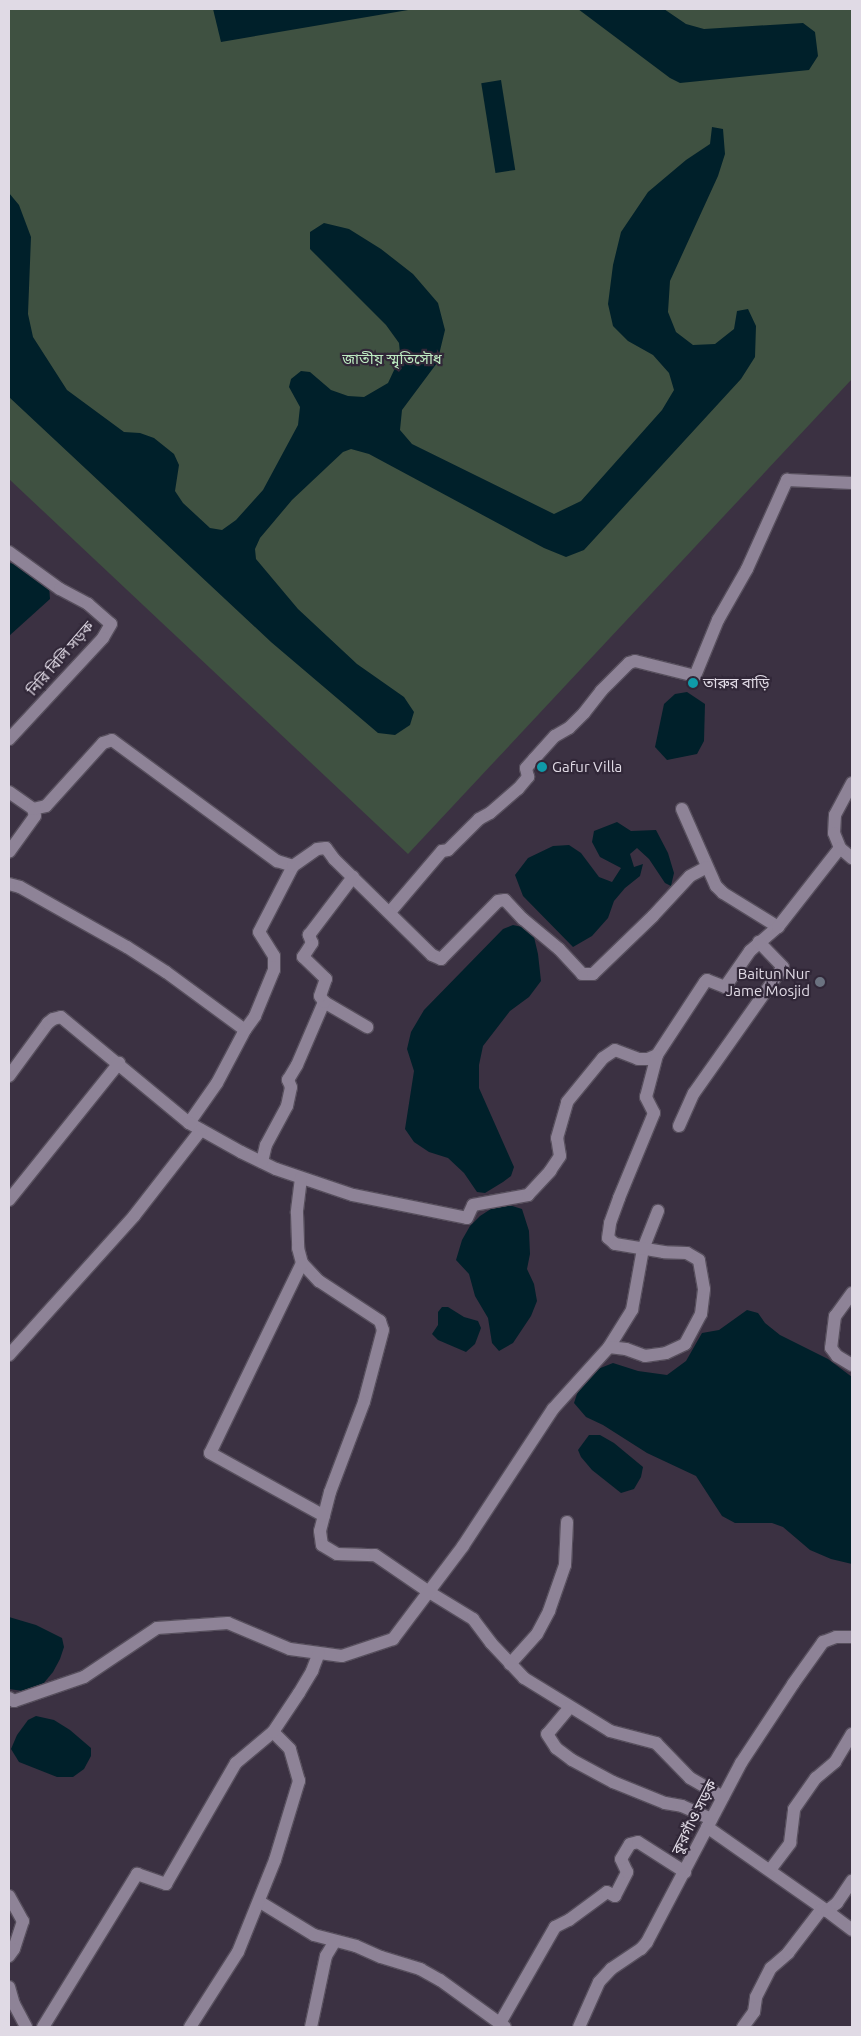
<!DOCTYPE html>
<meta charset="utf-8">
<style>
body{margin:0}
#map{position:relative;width:861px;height:2036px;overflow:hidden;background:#3b3142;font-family:Ubuntu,"Noto Sans Bengali",sans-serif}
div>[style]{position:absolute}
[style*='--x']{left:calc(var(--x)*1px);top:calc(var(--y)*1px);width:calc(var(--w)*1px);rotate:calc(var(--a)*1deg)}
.green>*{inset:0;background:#3f5141}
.water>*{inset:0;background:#00202a;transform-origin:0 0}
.roads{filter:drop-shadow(1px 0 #574f5d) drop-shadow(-1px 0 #574f5d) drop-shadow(0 1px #574f5d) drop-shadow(0 -1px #574f5d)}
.minor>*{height:12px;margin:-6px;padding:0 6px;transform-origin:6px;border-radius:6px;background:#8e8397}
.dots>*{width:14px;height:14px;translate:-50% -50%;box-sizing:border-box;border:2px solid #312738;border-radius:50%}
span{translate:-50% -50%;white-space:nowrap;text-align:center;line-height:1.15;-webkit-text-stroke:4.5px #312738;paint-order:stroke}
.park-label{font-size:15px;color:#bdeac1}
.street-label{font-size:15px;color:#e0dae5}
.poi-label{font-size:15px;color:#e0dae5}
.left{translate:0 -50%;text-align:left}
.right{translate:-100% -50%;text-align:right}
.frame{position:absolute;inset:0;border:10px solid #e0dae5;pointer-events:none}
</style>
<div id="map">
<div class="green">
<div style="clip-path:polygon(9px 9px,852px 9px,852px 379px,408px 854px,9px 479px)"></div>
</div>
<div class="water">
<div style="clip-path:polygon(213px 9px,414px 9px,221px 42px)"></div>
<div style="clip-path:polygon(578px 9px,664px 9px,686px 24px,704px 29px,803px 23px,815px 32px,818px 56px,809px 70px,680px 83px,670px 78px)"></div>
<div style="left:501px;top:80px;width:91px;height:20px;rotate:81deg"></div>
<div style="clip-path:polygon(712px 127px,723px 129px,725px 154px,718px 176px,670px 281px,668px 312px,676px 332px,693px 345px,715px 344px,734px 329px,737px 311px,748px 309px,756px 326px,755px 357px,741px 379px,584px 550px,566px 557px,544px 548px,369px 454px,351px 449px,343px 452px,292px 500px,260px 538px,255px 549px,256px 559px,298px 609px,357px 664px,404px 697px,414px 712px,410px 725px,395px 735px,378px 733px,271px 642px,9px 397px,9px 193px,19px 205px,31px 237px,28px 314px,33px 337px,67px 390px,124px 432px,140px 433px,154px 438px,174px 454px,179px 465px,175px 491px,183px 503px,210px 528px,222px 530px,236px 520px,263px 490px,298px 425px,300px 407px,289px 387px,291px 379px,301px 371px,310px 372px,331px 390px,348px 396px,364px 397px,388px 383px,396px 366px,400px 353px,399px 343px,386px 325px,310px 249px,310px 232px,324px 223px,349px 229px,381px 249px,413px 274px,438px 303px,445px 330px,437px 363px,402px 410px,400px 430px,412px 444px,554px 514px,581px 501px,662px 410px,674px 390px,669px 373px,653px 355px,628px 341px,613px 326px,608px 304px,613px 265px,621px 232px,648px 192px,686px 160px,710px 144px)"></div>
<div style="clip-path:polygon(9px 563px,22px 565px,49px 586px,50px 599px,9px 636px)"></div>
<div style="clip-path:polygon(687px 692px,705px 704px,704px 741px,697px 754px,667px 760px,655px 747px,664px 704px,675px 694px)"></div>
<div style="clip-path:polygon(617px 822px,631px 831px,656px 830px,668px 853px,674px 873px,671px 886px,665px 883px,649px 859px,637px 848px,630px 854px,634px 867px,643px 864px,640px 876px,625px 888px,614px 901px,608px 918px,592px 936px,573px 947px,523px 896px,515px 875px,528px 858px,553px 846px,569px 845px,581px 853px,599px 877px,612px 882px,621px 868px,600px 857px,592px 842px,594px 831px)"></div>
<div style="clip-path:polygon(513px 925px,522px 927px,534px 937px,538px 954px,541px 981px,529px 997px,510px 1011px,483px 1046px,479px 1065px,479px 1088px,514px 1167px,511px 1176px,503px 1182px,485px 1193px,477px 1192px,464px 1173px,448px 1158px,429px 1152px,414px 1142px,405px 1129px,414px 1071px,407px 1049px,411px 1032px,424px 1010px,503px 929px)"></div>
<div style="clip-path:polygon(509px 1205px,522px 1209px,529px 1231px,530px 1254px,527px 1269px,534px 1284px,537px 1301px,531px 1316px,513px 1343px,499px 1351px,492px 1343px,488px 1318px,475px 1296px,469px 1274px,456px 1260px,462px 1240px,470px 1226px,480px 1216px,494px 1207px)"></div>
<div style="clip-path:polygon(442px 1307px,448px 1307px,464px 1317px,478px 1321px,481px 1328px,475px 1344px,466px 1352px,438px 1340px,432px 1334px,438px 1325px,438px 1312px)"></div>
<div style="clip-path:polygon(747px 1310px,758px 1313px,765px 1323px,780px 1335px,828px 1359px,852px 1377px,852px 1564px,831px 1559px,810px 1550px,783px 1527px,772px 1523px,735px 1523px,722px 1516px,696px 1476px,647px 1453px,603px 1425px,586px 1417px,574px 1403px,579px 1388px,598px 1369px,613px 1363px,638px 1371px,667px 1375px,686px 1361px,702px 1333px,719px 1330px)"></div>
<div style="clip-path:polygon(589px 1435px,600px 1435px,614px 1443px,643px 1467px,641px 1477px,634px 1489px,621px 1493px,592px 1470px,581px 1457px,578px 1450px)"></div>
<div style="clip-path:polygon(9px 1617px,36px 1625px,62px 1638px,64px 1647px,60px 1659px,53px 1672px,43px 1684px,30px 1692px,9px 1689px)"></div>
<div style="clip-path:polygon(36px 1716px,54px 1720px,70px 1730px,91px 1748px,91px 1756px,84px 1769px,73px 1777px,57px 1777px,19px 1762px,11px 1749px,17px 1735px,28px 1720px)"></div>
</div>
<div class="roads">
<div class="minor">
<div style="--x:9;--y:552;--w:63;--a:36"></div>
<div style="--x:60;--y:589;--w:32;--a:28"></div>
<div style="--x:88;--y:604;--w:30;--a:41"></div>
<div style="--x:111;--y:624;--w:16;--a:120"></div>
<div style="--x:103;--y:638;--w:138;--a:132.9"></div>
<div style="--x:852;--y:783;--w:36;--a:118"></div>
<div style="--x:835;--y:815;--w:18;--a:93"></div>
<div style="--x:834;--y:833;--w:16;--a:68"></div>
<div style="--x:840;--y:848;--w:16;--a:40"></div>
<div style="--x:9;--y:792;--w:29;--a:35"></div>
<div style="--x:33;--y:809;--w:7;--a:74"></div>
<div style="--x:35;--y:816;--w:44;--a:125.8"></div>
<div style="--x:33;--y:809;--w:13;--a:-13"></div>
<div style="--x:46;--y:806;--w:85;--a:-47.9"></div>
<div style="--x:103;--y:743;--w:9;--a:-18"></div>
<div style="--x:112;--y:740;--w:205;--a:36.3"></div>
<div style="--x:277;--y:861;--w:17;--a:17"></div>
<div style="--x:682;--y:809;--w:84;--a:66.2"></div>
<div style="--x:716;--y:886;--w:10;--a:45"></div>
<div style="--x:723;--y:893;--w:65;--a:31.7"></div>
<div style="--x:9;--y:884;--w:11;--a:15"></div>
<div style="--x:20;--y:887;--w:123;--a:29.3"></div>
<div style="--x:127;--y:947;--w:46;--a:32.7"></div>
<div style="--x:166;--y:972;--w:98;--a:36.3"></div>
<div style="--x:245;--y:1030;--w:60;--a:117.8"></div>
<div style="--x:217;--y:1083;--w:49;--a:125"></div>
<div style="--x:390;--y:912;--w:80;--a:-49.6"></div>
<div style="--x:442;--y:851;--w:6;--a:-9"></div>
<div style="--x:448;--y:850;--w:44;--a:-45"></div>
<div style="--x:479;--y:819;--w:13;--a:-29"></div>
<div style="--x:490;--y:813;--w:37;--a:-41"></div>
<div style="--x:518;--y:789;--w:16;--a:-50"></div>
<div style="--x:528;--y:777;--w:9;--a:-103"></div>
<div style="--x:526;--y:768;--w:12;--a:-48"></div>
<div style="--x:534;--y:759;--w:31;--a:-48"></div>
<div style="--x:555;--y:736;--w:16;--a:-30"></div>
<div style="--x:569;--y:728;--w:21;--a:-45"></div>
<div style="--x:584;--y:713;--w:28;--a:-52"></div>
<div style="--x:601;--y:691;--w:40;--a:-45"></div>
<div style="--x:629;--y:663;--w:6;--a:-18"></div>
<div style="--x:635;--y:661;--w:62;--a:14"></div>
<div style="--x:695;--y:676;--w:61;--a:-67.7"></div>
<div style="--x:718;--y:620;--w:59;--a:-60.4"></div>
<div style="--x:747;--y:569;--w:98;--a:-65.8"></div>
<div style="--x:787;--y:480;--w:65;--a:2.6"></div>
<div style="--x:324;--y:1002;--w:50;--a:30.2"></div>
<div style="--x:245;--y:1030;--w:17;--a:-54"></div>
<div style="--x:255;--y:1016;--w:50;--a:-67.6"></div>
<div style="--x:274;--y:970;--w:14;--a:-90"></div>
<div style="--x:274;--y:956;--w:28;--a:-122"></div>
<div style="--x:259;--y:932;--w:74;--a:-62.7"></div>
<div style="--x:293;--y:866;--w:29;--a:-35"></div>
<div style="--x:317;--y:849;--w:9;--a:-6"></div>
<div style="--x:326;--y:848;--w:14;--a:54"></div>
<div style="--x:334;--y:859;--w:137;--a:44.4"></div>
<div style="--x:432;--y:955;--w:10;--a:24"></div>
<div style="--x:441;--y:959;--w:81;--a:-45.5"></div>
<div style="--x:498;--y:901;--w:7;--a:-8"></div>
<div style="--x:505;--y:900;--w:26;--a:47"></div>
<div style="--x:523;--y:919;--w:47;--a:39.8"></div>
<div style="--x:559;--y:949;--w:34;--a:47"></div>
<div style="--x:582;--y:974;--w:11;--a:0"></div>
<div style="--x:593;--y:974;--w:83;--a:-44"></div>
<div style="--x:653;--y:916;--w:54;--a:-47.2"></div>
<div style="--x:690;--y:876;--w:19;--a:-28"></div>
<div style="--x:9;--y:1076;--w:66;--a:-53.7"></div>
<div style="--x:48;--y:1023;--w:6;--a:-39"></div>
<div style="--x:53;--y:1019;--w:8;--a:-14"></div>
<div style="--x:61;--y:1017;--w:166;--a:39.6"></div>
<div style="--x:189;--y:1123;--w:60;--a:29.1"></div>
<div style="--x:241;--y:1152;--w:39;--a:26"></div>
<div style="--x:276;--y:1169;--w:81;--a:18.7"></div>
<div style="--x:353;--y:1195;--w:116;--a:11.4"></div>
<div style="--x:467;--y:1218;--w:14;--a:-65"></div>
<div style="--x:473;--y:1205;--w:56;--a:-10.3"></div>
<div style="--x:528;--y:1195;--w:33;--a:-47"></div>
<div style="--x:550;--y:1171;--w:18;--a:-56"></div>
<div style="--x:560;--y:1156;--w:18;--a:-99"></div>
<div style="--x:557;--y:1138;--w:37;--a:-74"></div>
<div style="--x:567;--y:1102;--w:57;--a:-50.7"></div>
<div style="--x:603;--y:1058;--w:14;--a:-34"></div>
<div style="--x:615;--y:1050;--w:25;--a:21"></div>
<div style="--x:638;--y:1059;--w:10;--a:0"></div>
<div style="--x:648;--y:1059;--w:10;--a:-24"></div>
<div style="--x:657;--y:1055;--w:87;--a:-56.7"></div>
<div style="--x:705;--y:982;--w:3;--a:-45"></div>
<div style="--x:707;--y:980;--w:19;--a:21"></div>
<div style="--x:725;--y:987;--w:44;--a:-55.2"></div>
<div style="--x:750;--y:951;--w:37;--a:-41"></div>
<div style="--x:778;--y:927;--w:100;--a:-51.9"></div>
<div style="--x:679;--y:1126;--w:36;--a:-66"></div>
<div style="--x:694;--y:1093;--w:154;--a:-54.8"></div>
<div style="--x:783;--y:967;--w:35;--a:-134"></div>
<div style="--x:262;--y:1162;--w:17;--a:-77"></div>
<div style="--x:266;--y:1145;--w:44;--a:-61.7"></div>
<div style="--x:287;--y:1106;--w:19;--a:-78"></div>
<div style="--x:291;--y:1087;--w:8;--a:-113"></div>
<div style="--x:288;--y:1080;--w:17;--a:-59"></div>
<div style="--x:297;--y:1065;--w:69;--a:-66.8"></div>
<div style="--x:324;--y:1002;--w:7;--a:-124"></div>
<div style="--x:320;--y:996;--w:18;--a:-71"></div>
<div style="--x:326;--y:979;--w:32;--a:-136"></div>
<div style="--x:303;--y:957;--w:17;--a:-57"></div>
<div style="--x:312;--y:943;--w:9;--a:-111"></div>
<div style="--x:309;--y:935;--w:73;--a:-52.8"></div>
<div style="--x:301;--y:1178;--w:35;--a:97"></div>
<div style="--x:297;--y:1213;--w:35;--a:88"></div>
<div style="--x:298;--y:1248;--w:16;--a:75"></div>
<div style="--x:302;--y:1263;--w:25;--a:47"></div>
<div style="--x:319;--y:1281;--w:73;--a:33.3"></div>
<div style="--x:380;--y:1321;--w:9;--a:72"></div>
<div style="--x:383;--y:1330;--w:74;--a:104.8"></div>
<div style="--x:364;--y:1402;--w:96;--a:110.7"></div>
<div style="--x:330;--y:1492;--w:40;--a:104.4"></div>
<div style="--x:320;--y:1531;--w:14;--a:82"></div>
<div style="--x:322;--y:1545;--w:17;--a:31"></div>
<div style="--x:337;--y:1554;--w:38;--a:2"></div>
<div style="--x:375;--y:1555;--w:65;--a:34.4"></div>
<div style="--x:429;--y:1592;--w:52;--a:31.5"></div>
<div style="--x:473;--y:1619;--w:30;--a:53"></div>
<div style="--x:491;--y:1643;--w:48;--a:46.7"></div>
<div style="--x:524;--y:1678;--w:101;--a:31.6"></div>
<div style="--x:610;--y:1731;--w:48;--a:14.6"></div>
<div style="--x:656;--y:1743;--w:49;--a:45.8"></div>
<div style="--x:690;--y:1778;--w:38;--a:30"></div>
<div style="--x:9;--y:1200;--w:176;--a:-51.2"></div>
<div style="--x:302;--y:1263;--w:211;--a:115.8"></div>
<div style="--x:210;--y:1453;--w:130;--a:28.9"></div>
<div style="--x:852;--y:1293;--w:29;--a:126"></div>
<div style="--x:835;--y:1316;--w:32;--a:97"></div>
<div style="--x:831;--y:1348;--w:10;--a:53"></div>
<div style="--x:837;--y:1356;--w:17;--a:31"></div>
<div style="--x:609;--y:1347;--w:44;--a:-58.1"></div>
<div style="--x:632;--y:1310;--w:62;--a:-79.8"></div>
<div style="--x:643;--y:1249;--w:41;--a:-68.5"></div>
<div style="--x:9;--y:1355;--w:187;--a:-48"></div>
<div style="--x:134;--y:1216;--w:109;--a:-52.1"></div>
<div style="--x:510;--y:1664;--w:40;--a:-48"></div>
<div style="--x:537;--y:1634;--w:26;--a:-62"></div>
<div style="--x:549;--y:1611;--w:49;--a:-70.8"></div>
<div style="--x:565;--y:1565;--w:43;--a:-87.3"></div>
<div style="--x:9;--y:1698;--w:6;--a:31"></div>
<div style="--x:14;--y:1701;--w:74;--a:-18.9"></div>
<div style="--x:84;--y:1677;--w:88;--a:-33.9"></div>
<div style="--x:157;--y:1628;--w:71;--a:-4"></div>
<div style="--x:228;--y:1623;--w:67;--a:22.8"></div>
<div style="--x:290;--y:1649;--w:52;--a:7.7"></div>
<div style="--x:342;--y:1656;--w:54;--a:-18.4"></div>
<div style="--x:393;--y:1639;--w:116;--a:-53"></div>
<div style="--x:463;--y:1546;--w:164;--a:-56.7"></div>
<div style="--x:553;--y:1409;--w:84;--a:-47.9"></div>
<div style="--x:609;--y:1347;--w:17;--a:7"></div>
<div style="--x:626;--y:1349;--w:20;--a:20"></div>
<div style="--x:645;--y:1356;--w:21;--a:-8"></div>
<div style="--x:666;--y:1353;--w:21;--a:-25"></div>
<div style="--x:685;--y:1344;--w:34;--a:-62"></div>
<div style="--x:701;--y:1314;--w:25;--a:-83"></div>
<div style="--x:704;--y:1289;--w:29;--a:-100"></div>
<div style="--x:699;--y:1260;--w:14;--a:-150"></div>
<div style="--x:687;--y:1253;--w:23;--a:-178"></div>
<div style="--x:664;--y:1252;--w:50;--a:-170.7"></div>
<div style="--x:615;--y:1244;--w:9;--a:-139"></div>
<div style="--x:608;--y:1238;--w:15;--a:-82"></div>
<div style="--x:610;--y:1223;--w:27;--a:-70"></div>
<div style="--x:619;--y:1198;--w:92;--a:-67.6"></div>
<div style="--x:654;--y:1113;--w:18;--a:-117"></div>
<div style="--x:646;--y:1097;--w:43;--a:-75.3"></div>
<div style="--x:570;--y:1707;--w:35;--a:130"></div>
<div style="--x:547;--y:1734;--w:17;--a:57"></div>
<div style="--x:556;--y:1748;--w:20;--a:37"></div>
<div style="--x:572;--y:1760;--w:47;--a:28.2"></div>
<div style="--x:613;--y:1782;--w:56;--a:22"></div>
<div style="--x:665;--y:1803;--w:17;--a:10"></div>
<div style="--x:682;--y:1806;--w:32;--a:24"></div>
<div style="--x:707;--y:1827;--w:146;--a:35"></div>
<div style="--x:827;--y:1911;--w:13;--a:-39"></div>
<div style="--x:837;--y:1903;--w:27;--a:-56"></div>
<div style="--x:770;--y:1870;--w:34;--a:-53"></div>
<div style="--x:790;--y:1843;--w:34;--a:-83"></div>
<div style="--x:794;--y:1809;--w:38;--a:-55"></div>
<div style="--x:816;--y:1778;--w:25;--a:-40"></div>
<div style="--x:835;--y:1762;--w:33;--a:-59"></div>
<div style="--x:9;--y:1896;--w:29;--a:61"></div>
<div style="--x:23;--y:1921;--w:29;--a:108"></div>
<div style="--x:14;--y:1949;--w:9;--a:126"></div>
<div style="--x:260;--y:1902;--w:63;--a:31.4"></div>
<div style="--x:314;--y:1935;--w:43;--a:14.7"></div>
<div style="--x:356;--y:1946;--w:27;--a:24"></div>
<div style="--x:381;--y:1957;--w:41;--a:17.1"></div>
<div style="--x:420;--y:1969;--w:23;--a:29"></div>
<div style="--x:440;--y:1980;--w:80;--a:35.9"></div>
<div style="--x:9;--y:1987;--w:18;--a:74"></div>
<div style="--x:14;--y:2004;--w:26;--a:62"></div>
<div style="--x:500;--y:2023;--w:111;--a:-60.2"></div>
<div style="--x:555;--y:1927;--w:16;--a:-27"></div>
<div style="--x:569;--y:1920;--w:47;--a:-36.4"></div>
<div style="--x:607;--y:1892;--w:9;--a:27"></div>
<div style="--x:615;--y:1896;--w:27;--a:-63"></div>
<div style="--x:627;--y:1872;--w:14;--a:-115"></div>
<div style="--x:621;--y:1859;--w:17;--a:-59"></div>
<div style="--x:630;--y:1844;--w:8;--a:-14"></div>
<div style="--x:638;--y:1842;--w:56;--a:32.6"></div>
<div style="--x:43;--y:2027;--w:180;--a:-58.4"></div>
<div style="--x:137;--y:1874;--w:31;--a:19"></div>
<div style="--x:166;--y:1884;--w:140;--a:-60"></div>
<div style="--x:236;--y:1763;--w:48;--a:-40"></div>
<div style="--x:190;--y:2027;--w:89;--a:-57.4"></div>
<div style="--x:238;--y:1952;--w:99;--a:-68.1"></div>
<div style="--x:275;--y:1860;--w:83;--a:-73.1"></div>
<div style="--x:299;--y:1781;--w:33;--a:-106"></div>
<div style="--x:290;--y:1749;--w:24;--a:-135"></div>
<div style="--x:273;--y:1732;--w:47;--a:-56.3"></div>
<div style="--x:299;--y:1693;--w:26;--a:-59"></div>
<div style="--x:312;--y:1671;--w:19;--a:-69"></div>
<div style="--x:311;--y:2027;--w:73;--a:-78.1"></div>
<div style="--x:326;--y:1956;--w:17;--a:-59"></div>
<div style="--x:579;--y:2027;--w:49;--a:-66"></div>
<div style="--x:599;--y:1982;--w:18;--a:-47"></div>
<div style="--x:611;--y:1969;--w:36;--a:-34"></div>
<div style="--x:641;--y:1949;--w:9;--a:-49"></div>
<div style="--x:647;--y:1942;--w:202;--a:-62.3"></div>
<div style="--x:741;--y:1763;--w:95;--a:-56.6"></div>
<div style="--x:793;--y:1684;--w:52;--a:-54.5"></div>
<div style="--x:823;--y:1642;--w:14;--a:-21"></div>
<div style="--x:836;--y:1637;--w:16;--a:0"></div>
<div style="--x:743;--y:2027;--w:19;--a:-54"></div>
<div style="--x:754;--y:2012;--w:15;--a:-82"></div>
<div style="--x:756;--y:1997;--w:33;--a:-63"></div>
<div style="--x:771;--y:1968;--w:23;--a:-41"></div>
<div style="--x:788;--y:1953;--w:54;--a:-52.5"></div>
<div style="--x:821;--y:1910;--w:6;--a:9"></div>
<div style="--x:827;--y:1911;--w:31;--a:37"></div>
</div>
</div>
<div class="dots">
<div style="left:693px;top:683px;background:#0f9aa8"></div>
<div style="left:542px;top:767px;background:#0f9aa8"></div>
<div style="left:820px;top:982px;background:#6b7280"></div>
</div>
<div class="park-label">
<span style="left:392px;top:359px">জাতীয় স্মৃতিসৌধ</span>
</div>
<div class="street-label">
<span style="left:60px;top:658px;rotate:-49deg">নিরি বিলি সড়ক</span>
<span style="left:694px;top:1817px;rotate:-63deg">কুরগাঁও সড়ক</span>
</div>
<div class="poi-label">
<span class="left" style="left:703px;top:683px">তারুর বাড়ি</span>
<span class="left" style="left:552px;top:767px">Gafur Villa</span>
<span class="right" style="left:810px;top:982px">Baitun Nur<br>Jame Mosjid</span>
</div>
<div class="frame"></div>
</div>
